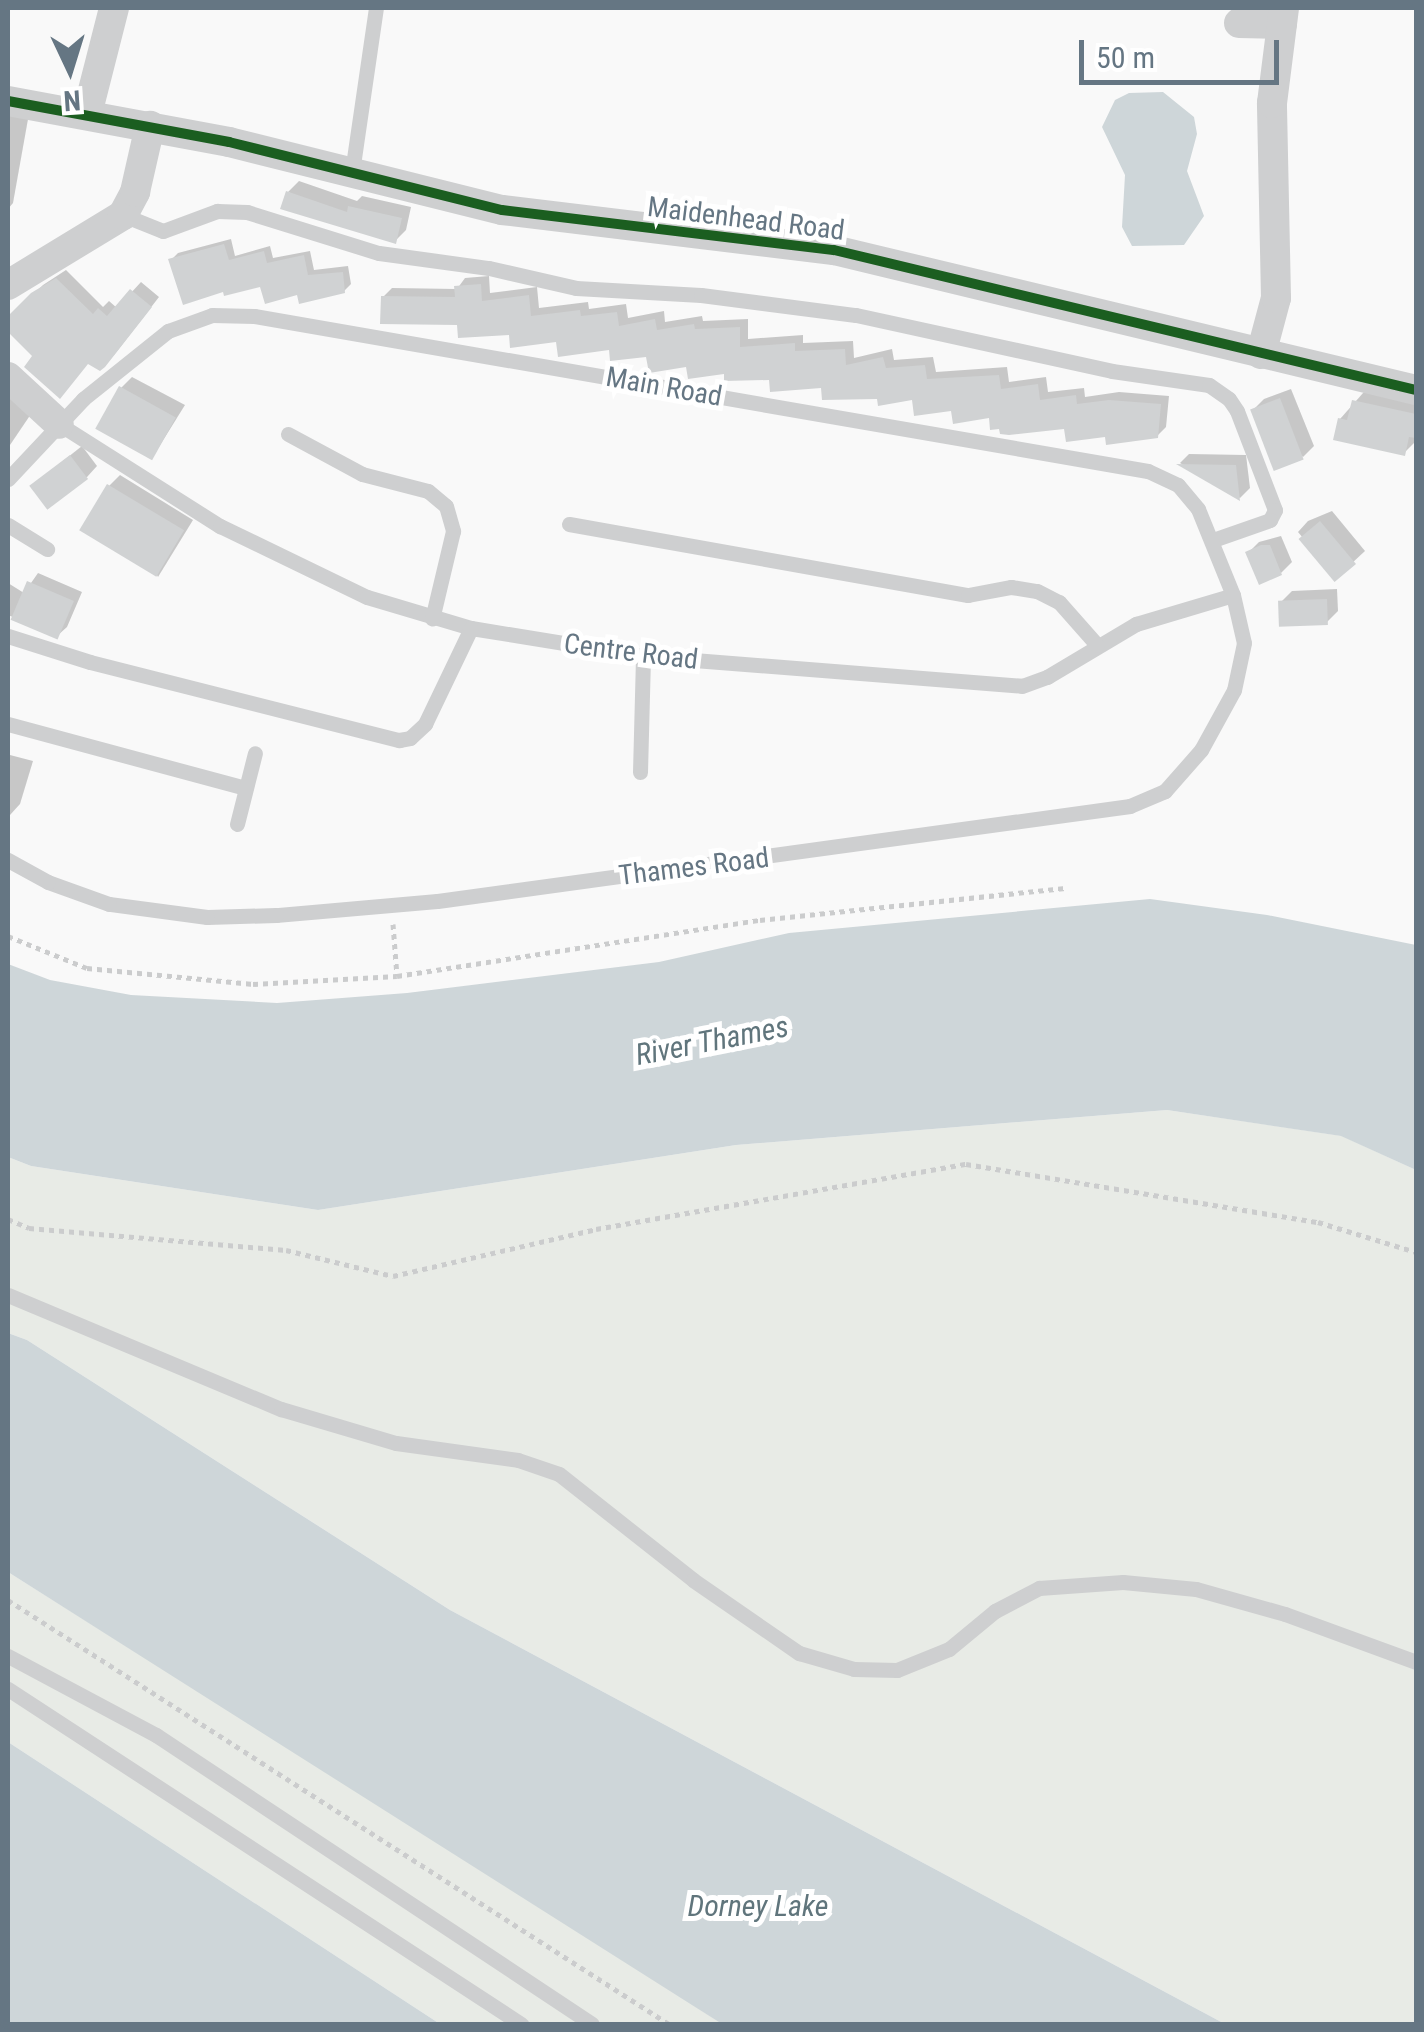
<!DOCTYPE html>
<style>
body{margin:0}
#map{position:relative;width:1424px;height:2032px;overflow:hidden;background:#f9f9f9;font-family:"Roboto Condensed",sans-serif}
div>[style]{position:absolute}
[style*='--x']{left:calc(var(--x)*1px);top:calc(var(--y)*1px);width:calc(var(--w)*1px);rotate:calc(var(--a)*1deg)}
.green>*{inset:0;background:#e8ebe6}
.water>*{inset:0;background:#ced6d9}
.shadow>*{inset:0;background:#0003}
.building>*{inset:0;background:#d0d2d3;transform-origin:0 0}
.path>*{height:5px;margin-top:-2.5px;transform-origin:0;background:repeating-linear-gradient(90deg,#cbcccd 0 5px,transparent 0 10px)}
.lane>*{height:15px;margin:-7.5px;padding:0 7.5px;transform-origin:7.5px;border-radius:7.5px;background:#cecfd0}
.street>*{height:30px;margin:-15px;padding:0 15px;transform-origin:15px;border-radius:15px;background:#cecfd0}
.cycleway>*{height:10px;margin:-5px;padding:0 5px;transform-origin:5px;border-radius:5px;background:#1b5e20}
span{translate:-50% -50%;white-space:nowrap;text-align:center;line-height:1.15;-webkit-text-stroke:10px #fff;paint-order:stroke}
.street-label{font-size:28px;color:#657683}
.water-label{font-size:30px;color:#60757c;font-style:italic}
.frame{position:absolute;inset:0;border:10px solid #657683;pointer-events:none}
.north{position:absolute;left:20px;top:20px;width:100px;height:100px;-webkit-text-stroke:8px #fff;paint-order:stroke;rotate:176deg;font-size:28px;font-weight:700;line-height:40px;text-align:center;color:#657683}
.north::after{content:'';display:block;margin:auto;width:35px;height:45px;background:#657683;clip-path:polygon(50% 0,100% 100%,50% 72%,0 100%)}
.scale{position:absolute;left:1079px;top:40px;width:200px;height:45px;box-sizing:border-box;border:5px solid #657683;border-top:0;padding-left:12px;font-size:30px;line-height:35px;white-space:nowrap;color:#657683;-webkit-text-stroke:8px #fff;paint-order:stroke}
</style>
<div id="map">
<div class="green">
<div style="clip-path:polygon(1167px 1110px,1342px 1136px,1416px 1170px,1416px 2024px,1225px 2024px,450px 1610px,27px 1340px,8px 1333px,8px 1157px,31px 1166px,318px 1210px,736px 1145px)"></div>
<div style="clip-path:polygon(8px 1572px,606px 1947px,722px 2024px,440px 2024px,8px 1742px)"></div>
</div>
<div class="water">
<div style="clip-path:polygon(1163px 92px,1194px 117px,1197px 134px,1187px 171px,1204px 216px,1184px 245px,1132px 246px,1122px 227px,1125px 175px,1102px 127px,1115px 100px,1129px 93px)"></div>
<div style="clip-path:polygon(1150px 899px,1267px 915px,1416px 945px,1416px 1170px,1341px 1136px,1167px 1110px,736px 1145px,318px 1210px,31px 1166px,8px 1157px,8px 964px,50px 980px,131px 995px,277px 1003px,407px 993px,659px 962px,789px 933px)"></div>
<div style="clip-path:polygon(8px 1333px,27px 1340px,450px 1610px,1225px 2024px,722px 2024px,8px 1572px)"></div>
<div style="clip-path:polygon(8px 1742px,440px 2024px,8px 2024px)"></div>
</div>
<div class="shadow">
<div style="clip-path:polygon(8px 104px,30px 108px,13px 203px,8px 209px)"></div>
<div style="clip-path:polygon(299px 181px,357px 201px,362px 196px,411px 207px,406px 230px,395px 241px,288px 192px)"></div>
<div style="clip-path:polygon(231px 239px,235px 256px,270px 246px,273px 258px,310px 251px,314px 270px,348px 266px,351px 284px,344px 291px,299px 292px,171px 260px,178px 253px)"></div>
<div style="clip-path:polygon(66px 270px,103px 307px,109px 301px,117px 308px,141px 282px,159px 297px,114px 355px,88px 362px,36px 356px,8px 328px,8px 319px,43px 285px)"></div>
<div style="clip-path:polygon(489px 276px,490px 293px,537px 287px,539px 308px,588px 302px,589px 309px,626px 304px,628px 318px,664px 311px,665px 322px,702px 316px,703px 321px,748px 319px,748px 339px,803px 335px,803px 343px,853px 341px,854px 358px,892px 349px,894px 360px,933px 357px,936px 372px,1007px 367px,1009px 382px,1046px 377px,1048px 392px,1084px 388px,1085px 397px,1119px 392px,1169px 396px,1166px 427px,1157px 436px,1107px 434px,991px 416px,914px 397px,879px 396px,459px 322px,383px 297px,392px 288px,457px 289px,465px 278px)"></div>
<div style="clip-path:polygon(132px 377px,185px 405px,152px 458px,121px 388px)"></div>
<div style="clip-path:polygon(1371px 384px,1416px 394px,1416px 441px,1404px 453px,1340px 419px)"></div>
<div style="clip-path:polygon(1291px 389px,1314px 446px,1303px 457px,1253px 410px,1264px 399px)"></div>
<div style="clip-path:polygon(8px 393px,33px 411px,8px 448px)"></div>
<div style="clip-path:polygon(82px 446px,97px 466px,87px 477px,44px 476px)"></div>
<div style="clip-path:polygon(1189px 454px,1246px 455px,1250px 488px,1240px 498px,1180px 463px)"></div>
<div style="clip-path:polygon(120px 475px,193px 520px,158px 577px,109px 486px)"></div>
<div style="clip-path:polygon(1332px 511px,1365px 551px,1336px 578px,1298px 532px,1308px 521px)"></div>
<div style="clip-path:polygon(1281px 536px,1292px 562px,1281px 573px,1248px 553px,1259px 542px)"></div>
<div style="clip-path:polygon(38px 573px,82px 592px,67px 627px,57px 636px,8px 615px,8px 583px,24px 593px)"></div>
<div style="clip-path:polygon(1337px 589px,1338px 611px,1327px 622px,1281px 602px,1292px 591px)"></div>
<div style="clip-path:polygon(10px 755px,33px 761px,20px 804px,10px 815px)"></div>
</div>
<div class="building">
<div style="clip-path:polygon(286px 191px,347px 212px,348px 206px,402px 218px,396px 244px,280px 209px)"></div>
<div style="clip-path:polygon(224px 244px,229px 260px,264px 251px,267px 263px,304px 255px,308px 275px,343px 272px,345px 293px,299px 304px,297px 295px,265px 304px,260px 287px,224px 296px,223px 292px,183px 305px,168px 259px)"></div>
<div style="clip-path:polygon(56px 278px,93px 314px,98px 308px,107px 316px,130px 289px,152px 307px,105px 367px,100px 371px,88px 364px,60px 399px,24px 367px,32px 356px,8px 332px,8px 316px,31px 293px)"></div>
<div style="clip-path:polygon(481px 284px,482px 301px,529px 295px,531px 316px,580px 310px,581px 316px,617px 312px,619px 326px,655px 319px,657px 330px,694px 324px,695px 329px,740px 327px,740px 347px,795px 343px,795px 351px,845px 349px,846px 365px,883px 357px,886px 368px,925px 365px,927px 379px,999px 375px,1001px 389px,1038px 384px,1040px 400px,1076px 395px,1077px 404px,1109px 400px,1161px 404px,1158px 438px,1106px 445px,1105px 437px,1066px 442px,1064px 429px,1009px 435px,1000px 434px,999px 429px,990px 430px,989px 418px,953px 424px,951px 411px,914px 416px,912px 400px,878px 406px,877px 399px,822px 400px,821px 388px,770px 392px,769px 380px,724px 381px,724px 374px,688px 379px,686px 367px,649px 373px,646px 357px,610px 361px,609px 350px,558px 357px,556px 342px,510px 348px,509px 335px,458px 338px,457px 325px,380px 324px,381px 296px,455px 297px,454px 286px)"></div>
<div style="left:119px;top:386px;width:65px;height:49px;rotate:29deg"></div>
<div style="left:1280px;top:398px;width:66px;height:32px;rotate:69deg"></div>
<div style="clip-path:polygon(1352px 400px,1416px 414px,1416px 438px,1409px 437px,1405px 456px,1333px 440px,1338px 418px,1347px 420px)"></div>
<div style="left:70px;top:455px;width:30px;height:51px;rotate:53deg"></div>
<div style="clip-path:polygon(1176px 464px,1236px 465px,1240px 501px)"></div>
<div style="left:107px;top:484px;width:90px;height:54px;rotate:31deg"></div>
<div style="left:1320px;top:521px;width:56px;height:28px;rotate:50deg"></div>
<div style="clip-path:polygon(1261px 545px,1270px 545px,1282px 575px,1259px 585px,1245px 552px)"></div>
<div style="left:27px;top:581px;width:51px;height:42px;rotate:23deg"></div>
<div style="left:1327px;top:599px;width:26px;height:49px;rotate:88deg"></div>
</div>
<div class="path">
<div style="--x:393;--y:924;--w:52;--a:85.6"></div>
<div style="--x:8;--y:936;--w:85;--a:22.1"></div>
<div style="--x:87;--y:968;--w:167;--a:5.5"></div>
<div style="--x:253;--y:984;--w:144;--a:-3.2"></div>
<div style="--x:397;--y:976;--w:367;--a:-8.8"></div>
<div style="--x:760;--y:920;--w:307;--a:-6"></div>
<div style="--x:8;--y:1219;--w:23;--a:23"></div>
<div style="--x:29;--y:1228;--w:258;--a:4.9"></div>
<div style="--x:286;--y:1250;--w:110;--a:13.7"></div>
<div style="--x:393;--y:1276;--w:208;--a:-13"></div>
<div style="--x:596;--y:1229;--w:376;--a:-10"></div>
<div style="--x:966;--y:1164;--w:357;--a:9.4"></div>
<div style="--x:1318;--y:1222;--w:102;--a:17"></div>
<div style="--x:8;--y:1600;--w:785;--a:32.68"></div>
</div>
<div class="lane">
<div style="--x:352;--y:172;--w:166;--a:-81.7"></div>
<div style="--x:123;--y:215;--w:43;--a:21.8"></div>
<div style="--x:163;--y:231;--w:58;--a:-20.3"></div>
<div style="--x:217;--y:211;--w:30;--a:2"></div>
<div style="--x:247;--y:212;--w:138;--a:17.3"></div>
<div style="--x:379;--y:253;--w:111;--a:7.8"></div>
<div style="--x:489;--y:268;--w:89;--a:12.9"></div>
<div style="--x:576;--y:288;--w:125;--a:3.2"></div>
<div style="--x:701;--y:295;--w:156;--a:7.4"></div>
<div style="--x:856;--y:315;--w:262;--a:12.3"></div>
<div style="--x:1112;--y:371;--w:98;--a:8.2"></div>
<div style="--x:1209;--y:385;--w:24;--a:35"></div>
<div style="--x:1229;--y:399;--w:14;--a:56"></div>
<div style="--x:1237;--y:411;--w:106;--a:69"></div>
<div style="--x:1275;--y:510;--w:11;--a:117"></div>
<div style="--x:1270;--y:520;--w:60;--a:160.7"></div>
<div style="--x:59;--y:424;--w:191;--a:32.4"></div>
<div style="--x:220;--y:526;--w:163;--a:25.8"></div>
<div style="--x:367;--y:597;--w:109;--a:16.6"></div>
<div style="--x:471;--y:628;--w:174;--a:9.2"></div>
<div style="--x:643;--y:656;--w:380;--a:4.5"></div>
<div style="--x:1022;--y:686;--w:27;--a:-20"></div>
<div style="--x:1047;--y:677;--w:104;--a:-30.8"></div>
<div style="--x:1136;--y:624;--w:101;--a:-16.6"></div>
<div style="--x:288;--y:434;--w:84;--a:28.4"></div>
<div style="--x:362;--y:474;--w:68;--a:14.4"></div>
<div style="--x:428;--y:491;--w:23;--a:40"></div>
<div style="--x:446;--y:506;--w:26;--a:74"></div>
<div style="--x:453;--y:531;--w:90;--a:103.4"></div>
<div style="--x:8;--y:479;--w:110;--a:-46.8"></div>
<div style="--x:83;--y:399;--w:109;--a:-38.7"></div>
<div style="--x:168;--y:331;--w:47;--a:-20"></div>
<div style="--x:212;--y:315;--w:42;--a:1.4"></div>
<div style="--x:254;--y:316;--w:907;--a:9.84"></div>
<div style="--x:1148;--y:471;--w:33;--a:25"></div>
<div style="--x:1178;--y:485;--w:31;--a:50"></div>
<div style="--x:1198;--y:509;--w:93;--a:67.9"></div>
<div style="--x:1233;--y:595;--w:49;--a:77.1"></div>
<div style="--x:1244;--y:643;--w:48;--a:102"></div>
<div style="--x:1234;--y:690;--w:68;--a:118.8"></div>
<div style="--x:1201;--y:750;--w:55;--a:131.3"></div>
<div style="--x:1165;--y:791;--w:38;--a:157"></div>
<div style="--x:1130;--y:806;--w:699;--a:172.19"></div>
<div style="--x:437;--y:901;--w:162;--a:175"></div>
<div style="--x:276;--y:915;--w:69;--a:178.3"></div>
<div style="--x:207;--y:917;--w:99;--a:-172.4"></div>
<div style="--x:109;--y:904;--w:65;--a:-160.2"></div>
<div style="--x:48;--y:882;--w:46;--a:-151.2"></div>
<div style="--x:569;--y:524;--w:405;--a:10.1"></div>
<div style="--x:968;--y:595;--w:44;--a:-10.5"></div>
<div style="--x:1011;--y:587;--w:26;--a:9"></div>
<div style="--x:1037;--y:591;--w:25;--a:27"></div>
<div style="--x:1059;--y:602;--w:57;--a:48.5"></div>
<div style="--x:8;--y:525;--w:46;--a:31.6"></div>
<div style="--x:8;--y:636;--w:86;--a:17.6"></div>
<div style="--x:90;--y:662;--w:319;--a:14.2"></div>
<div style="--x:399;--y:740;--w:11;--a:-10"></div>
<div style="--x:410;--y:738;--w:21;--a:-43"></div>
<div style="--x:425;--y:724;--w:106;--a:-64.4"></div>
<div style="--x:8;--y:724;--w:246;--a:15.1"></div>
<div style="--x:640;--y:772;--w:116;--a:-88.5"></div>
<div style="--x:237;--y:824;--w:73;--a:-75.8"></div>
<div style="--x:8;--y:1295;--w:296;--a:22.7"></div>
<div style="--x:281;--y:1409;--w:120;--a:16.5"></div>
<div style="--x:396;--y:1443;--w:123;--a:7.9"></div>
<div style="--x:518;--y:1460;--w:43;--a:18.9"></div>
<div style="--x:559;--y:1474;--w:171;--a:38.3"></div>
<div style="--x:693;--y:1580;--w:129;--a:34.6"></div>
<div style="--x:799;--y:1653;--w:57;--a:16.2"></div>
<div style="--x:854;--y:1669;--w:43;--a:1.3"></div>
<div style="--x:897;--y:1670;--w:56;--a:-22"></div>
<div style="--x:949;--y:1649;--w:60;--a:-39.6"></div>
<div style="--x:995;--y:1611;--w:50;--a:-27.6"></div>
<div style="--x:1039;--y:1588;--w:84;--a:-4.1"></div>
<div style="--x:1123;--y:1582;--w:73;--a:5.5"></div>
<div style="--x:1196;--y:1589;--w:92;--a:15.7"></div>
<div style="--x:1285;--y:1614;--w:140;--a:20.1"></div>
<div style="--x:8;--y:1656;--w:168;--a:28.1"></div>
<div style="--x:156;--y:1735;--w:523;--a:33.54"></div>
<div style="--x:8;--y:1689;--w:613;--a:33.15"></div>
</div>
<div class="street">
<div style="--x:1239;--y:23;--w:43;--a:1.3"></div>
<div style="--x:8;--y:101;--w:225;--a:10.5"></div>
<div style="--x:229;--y:142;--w:281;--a:14"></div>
<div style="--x:502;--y:210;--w:334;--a:6.9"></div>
<div style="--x:834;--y:250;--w:599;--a:13.53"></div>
<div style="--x:87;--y:114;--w:109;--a:-75.7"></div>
<div style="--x:8;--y:285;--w:135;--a:-31.3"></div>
<div style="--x:123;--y:215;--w:26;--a:-62"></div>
<div style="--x:135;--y:192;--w:68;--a:-77.2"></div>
<div style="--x:1261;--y:354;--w:58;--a:-75"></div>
<div style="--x:1276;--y:298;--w:195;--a:-91.2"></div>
<div style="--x:1272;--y:103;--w:96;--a:-82.8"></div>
<div style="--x:8;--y:377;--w:69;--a:42.7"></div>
</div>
<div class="cycleway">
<div style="--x:8;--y:101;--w:225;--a:10.5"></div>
<div style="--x:229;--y:142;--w:281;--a:14"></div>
<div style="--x:502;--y:210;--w:334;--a:6.9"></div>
<div style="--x:834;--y:250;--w:599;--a:13.53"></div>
</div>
<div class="street-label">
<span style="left:746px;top:219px;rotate:7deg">Maidenhead Road</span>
<span style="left:664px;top:387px;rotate:10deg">Main Road</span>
<span style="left:631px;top:652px;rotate:7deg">Centre Road</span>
<span style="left:694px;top:867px;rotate:-7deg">Thames Road</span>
</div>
<div class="water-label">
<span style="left:712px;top:1041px;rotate:-11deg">River Thames</span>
<span style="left:758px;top:1906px">Dorney Lake</span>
</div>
<div class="frame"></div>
<div class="north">N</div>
<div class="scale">50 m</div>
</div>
